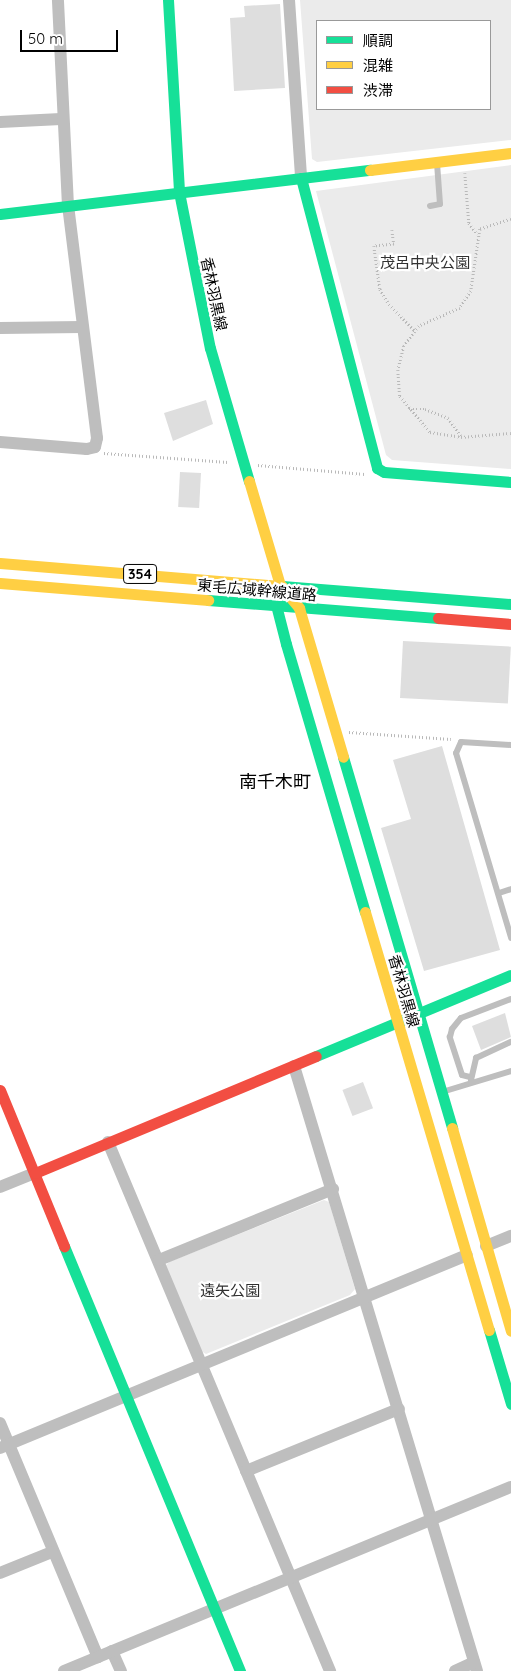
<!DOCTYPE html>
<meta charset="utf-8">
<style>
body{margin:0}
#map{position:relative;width:511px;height:1671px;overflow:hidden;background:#fff;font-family:Quicksand,"Noto Sans JP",sans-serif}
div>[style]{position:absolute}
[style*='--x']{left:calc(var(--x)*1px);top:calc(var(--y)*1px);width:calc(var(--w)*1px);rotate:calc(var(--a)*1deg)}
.green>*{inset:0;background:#ebebeb}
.building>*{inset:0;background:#dedede;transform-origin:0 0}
.path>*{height:2.5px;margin-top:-1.25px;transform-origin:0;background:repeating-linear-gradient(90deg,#b9b9b9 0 1px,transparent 0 3.5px)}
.lane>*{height:6px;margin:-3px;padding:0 3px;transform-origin:3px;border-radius:3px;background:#bebebe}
.street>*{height:12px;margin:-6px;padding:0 6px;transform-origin:6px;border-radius:6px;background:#bebebe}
.fast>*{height:11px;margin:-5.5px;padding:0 5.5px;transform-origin:5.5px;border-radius:5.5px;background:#16e098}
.slow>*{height:11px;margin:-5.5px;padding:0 5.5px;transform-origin:5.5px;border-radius:5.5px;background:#ffcf43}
.jam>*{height:11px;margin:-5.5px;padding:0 5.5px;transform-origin:5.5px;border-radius:5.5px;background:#f24e42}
span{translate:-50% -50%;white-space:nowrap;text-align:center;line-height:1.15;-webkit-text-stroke:4.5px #fff;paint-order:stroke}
.shield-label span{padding:1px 4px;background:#fff;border:1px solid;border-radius:4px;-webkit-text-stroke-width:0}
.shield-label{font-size:14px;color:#000;font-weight:700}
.park-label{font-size:15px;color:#313131}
.street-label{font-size:15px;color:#000}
.quarter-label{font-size:18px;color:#000}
.legend{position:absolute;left:316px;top:20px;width:175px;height:90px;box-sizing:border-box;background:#fff;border:1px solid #999;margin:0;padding:6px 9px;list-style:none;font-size:15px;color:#000}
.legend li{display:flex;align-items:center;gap:10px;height:25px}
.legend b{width:25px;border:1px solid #999}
.scale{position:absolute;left:20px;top:30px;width:98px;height:22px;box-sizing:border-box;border:2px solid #000;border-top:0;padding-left:6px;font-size:15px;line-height:18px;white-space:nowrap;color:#000;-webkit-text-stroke:4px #fff;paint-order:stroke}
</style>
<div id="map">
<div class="green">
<div style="clip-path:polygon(evenodd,300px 0,511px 0,511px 140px,317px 162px,312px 159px,300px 0,490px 21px,490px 109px,317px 109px,317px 21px,490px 21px)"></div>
<div style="clip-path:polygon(511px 165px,511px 469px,392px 460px,386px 455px,316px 191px)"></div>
<div style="clip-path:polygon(324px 1200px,329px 1202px,355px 1289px,350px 1295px,206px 1354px,201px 1351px,165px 1266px,169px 1262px)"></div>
</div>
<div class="building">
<div style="clip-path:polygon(280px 4px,285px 88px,234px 91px,230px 18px,245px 17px,244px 6px)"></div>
<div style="clip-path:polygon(206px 400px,213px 424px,173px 441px,164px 413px)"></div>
<div style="left:180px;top:472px;width:21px;height:35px;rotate:3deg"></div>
<div style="left:403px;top:641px;width:108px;height:57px;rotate:3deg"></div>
<div style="clip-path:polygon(442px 746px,500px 950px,424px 971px,381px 828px,411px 819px,393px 760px)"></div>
<div style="clip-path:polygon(505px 1013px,511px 1037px,481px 1050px,472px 1026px)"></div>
<div style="left:363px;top:1082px;width:28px;height:22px;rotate:69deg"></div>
</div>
<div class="path">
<div style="--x:465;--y:173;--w:50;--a:85.4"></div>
<div style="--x:469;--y:223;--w:14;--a:54"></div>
<div style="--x:511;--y:219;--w:33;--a:162"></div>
<div style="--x:480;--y:229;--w:63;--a:98.3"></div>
<div style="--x:471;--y:291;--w:20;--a:123"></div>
<div style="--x:460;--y:308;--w:45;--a:156.3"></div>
<div style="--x:419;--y:326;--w:25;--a:127"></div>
<div style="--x:404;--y:346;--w:25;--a:104"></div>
<div style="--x:398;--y:370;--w:26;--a:86"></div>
<div style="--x:400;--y:396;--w:47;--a:50.2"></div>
<div style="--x:430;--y:432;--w:31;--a:9"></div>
<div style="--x:461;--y:437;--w:50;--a:-4.6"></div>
<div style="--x:392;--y:230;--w:14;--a:82"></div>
<div style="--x:394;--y:244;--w:20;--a:174"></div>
<div style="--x:374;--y:246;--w:43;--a:82.1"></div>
<div style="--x:380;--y:289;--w:17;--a:59"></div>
<div style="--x:389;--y:304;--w:37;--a:46"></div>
<div style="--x:409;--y:409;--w:16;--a:0"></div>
<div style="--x:425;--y:409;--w:25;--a:21"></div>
<div style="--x:448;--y:418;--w:22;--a:54"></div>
<div style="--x:104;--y:453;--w:124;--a:4.2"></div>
<div style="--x:258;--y:465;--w:107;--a:4.8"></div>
<div style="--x:349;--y:732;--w:102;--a:3.9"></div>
</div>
<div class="lane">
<div style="--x:430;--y:206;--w:10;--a:-11"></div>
<div style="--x:440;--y:204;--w:41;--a:-94.2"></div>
<div style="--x:511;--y:745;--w:50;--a:-176.6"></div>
<div style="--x:461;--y:742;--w:12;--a:114"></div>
<div style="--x:456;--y:753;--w:193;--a:73.4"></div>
<div style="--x:499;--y:893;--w:13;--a:-18"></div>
<div style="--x:470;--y:1077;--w:8;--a:-166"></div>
<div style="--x:462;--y:1075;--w:40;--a:-108"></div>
<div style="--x:450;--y:1037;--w:8;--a:-76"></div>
<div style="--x:452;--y:1029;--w:14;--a:-51"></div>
<div style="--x:461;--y:1018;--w:53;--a:-20.8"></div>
<div style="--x:471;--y:1080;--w:23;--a:-77"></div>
<div style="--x:476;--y:1058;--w:38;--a:-25"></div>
<div style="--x:442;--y:1092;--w:72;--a:-16.9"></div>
</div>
<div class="street">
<div style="--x:289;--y:0;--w:178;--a:86.1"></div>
<div style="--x:0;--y:122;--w:61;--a:-2.8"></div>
<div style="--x:0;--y:328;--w:82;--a:-0.7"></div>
<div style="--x:0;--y:442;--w:87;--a:4.6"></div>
<div style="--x:87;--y:449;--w:8;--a:-14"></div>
<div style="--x:95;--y:447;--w:9;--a:-77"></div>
<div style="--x:97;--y:438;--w:234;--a:-97.1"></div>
<div style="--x:68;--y:206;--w:206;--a:-92.8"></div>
<div style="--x:294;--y:1066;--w:632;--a:73.17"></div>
<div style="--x:108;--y:1142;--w:574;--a:67.23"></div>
<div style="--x:0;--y:1187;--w:38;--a:-22"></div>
<div style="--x:486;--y:1246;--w:27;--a:-22"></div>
<div style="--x:159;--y:1260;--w:188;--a:-22.2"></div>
<div style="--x:0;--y:1423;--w:254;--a:67.3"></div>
<div style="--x:0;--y:1448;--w:505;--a:-22.45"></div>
<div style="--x:246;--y:1471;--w:165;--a:-22.1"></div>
<div style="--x:0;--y:1573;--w:56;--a:-22"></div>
<div style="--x:112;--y:1651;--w:22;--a:66"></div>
<div style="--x:64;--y:1671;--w:483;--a:-22.4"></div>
<div style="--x:455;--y:1671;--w:21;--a:-25"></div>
</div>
<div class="fast">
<div style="--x:168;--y:0;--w:192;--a:86.7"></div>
<div style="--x:179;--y:192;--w:159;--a:78.8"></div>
<div style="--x:210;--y:348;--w:139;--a:73.7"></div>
<div style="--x:301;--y:178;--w:300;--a:75.3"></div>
<div style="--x:377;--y:468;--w:8;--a:30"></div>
<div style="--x:384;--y:472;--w:127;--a:4.5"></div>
<div style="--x:0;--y:214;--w:373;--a:-6.8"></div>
<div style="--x:282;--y:586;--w:230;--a:4.5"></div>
<div style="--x:278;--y:594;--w:11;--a:100"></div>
<div style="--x:276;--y:605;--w:40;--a:75.6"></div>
<div style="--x:286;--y:644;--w:279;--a:73.6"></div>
<div style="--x:208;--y:600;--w:231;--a:4.5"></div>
<div style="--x:343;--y:757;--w:387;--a:73.6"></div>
<div style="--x:316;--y:1056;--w:211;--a:-22.6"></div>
<div style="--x:64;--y:1246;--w:460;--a:67.5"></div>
<div style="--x:489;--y:1330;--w:77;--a:73.4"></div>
</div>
<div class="slow">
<div style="--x:370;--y:170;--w:142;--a:-6.9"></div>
<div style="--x:249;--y:481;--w:109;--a:73.4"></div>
<div style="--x:280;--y:585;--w:30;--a:50"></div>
<div style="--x:299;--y:608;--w:155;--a:73.5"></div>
<div style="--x:0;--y:563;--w:283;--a:4.7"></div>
<div style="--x:0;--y:583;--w:209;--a:4.7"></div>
<div style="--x:365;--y:912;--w:436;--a:73.5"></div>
<div style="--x:452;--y:1128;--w:211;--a:73.8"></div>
</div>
<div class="jam">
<div style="--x:438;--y:618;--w:73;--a:4.7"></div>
<div style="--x:0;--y:1090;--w:169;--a:67.7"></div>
<div style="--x:35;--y:1173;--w:304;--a:-22.6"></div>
</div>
<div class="shield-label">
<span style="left:140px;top:574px">354</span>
</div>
<div class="park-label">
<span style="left:425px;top:263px">茂呂中央公園</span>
<span style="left:230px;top:1291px">遠矢公園</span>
</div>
<div class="street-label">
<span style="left:214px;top:294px;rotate:78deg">香林羽黒線</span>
<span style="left:257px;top:590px;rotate:5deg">東毛広域幹線道路</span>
<span style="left:404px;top:991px;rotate:74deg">香林羽黒線</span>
</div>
<div class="quarter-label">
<span style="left:275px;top:782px">南千木町</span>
</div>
<ul class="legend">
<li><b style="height:6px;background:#16e098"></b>順調</li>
<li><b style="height:6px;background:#ffcf43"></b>混雑</li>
<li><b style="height:6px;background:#f24e42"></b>渋滞</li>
</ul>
<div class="scale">50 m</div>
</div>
